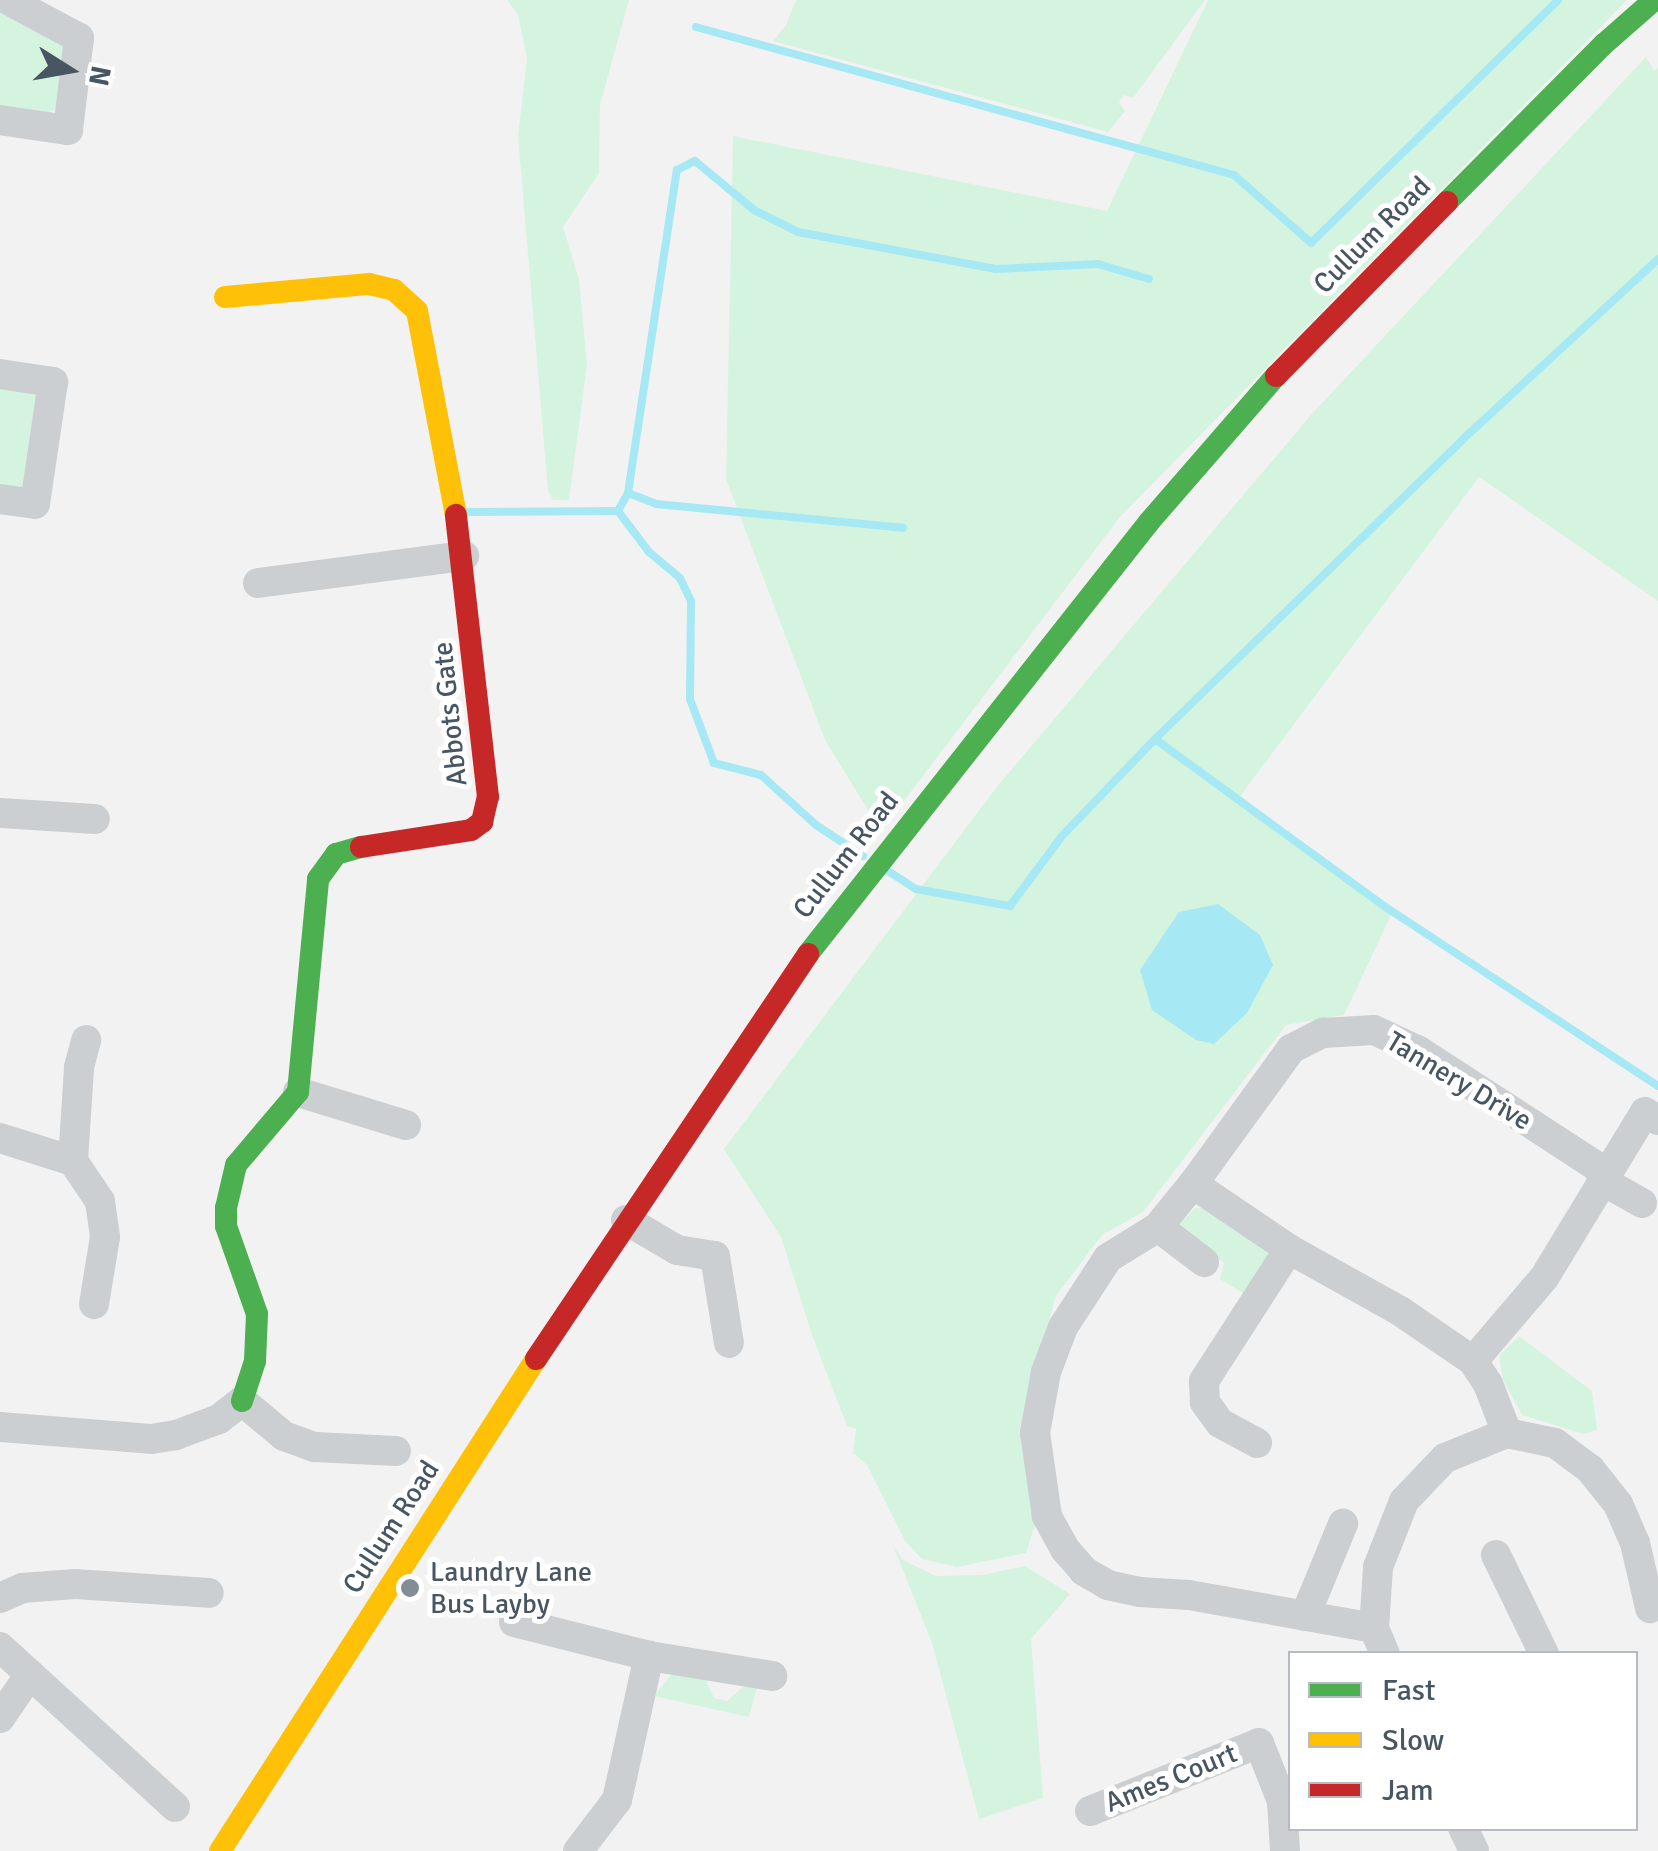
<!DOCTYPE html>
<style>
body{margin:0}
#map{position:relative;width:1658px;height:1851px;overflow:hidden;background:#f3f2f2;font-family:Signika,sans-serif}
div>[style]{position:absolute}
[style*='--x']{left:calc(var(--x)*1px);top:calc(var(--y)*1px);width:calc(var(--w)*1px);rotate:calc(var(--a)*1deg)}
.green>*{inset:0;background:#d5f4df}
.water>*{inset:0;background:#a7e8f5}
.stream>*{height:8px;margin:-4px;padding:0 4px;transform-origin:4px;border-radius:4px;background:#a7e8f5}
.street>*{height:30px;margin:-15px;padding:0 15px;transform-origin:15px;border-radius:15px;background:#cbcfd2}
.fast>*{height:22px;margin:-11px;padding:0 11px;transform-origin:11px;border-radius:11px;background:#4caf50}
.slow>*{height:22px;margin:-11px;padding:0 11px;transform-origin:11px;border-radius:11px;background:#ffc107}
.jam>*{height:22px;margin:-11px;padding:0 11px;transform-origin:11px;border-radius:11px;background:#c62828}
.dots>*{width:28px;height:28px;translate:-50% -50%;box-sizing:border-box;border:5px solid #fff;border-radius:50%}
span{translate:-50% -50%;white-space:nowrap;text-align:center;line-height:1.15;-webkit-text-stroke:10px #fff;paint-order:stroke}
.street-label{font-size:28px;color:#475662}
.poi-label{font-size:28px;color:#475662}
.left{translate:0 -50%;text-align:left}
.legend{position:absolute;left:1288px;top:1651px;width:350px;height:180px;box-sizing:border-box;background:#fff;border:2px solid #b5bbc0;margin:0;padding:12px 18px;list-style:none;font-size:30px;color:#475662}
.legend li{display:flex;align-items:center;gap:20px;height:50px}
.legend b{width:50px;border:2px solid #b5bbc0}
.north{position:absolute;left:20px;top:20px;width:100px;height:100px;-webkit-text-stroke:8px #fff;paint-order:stroke;rotate:101deg;font-size:28px;font-weight:700;line-height:40px;text-align:center;color:#475662}
.north::after{content:'';display:block;margin:auto;width:35px;height:45px;background:#475662;clip-path:polygon(50% 0,100% 100%,50% 72%,0 100%)}
</style>
<div id="map">
<div class="green">
<div style="clip-path:polygon(629px 0,600px 105px,599px 173px,563px 227px,579px 279px,587px 365px,569px 500px,553px 500px,548px 491px,518px 136px,527px 58px,518px 15px,507px 0)"></div>
<div style="clip-path:polygon(796px 0,1205px 0,1133px 98px,1124px 95px,1119px 102px,1125px 111px,1108px 132px,773px 41px,786px 25px)"></div>
<div style="clip-path:polygon(1208px 0,1627px 0,1120px 517px,881px 831px,825px 740px,726px 479px,733px 136px,1107px 211px)"></div>
<div style="clip-path:polygon(0 8px,60px 40px,65px 50px,56px 109px,44px 114px,0 108px)"></div>
<div style="clip-path:polygon(1646px 57px,1654px 71px,1658px 68px,1658px 601px,1479px 477px,1238px 799px,1394px 909px,1344px 1015px,1286px 1025px,1143px 1212px,1102px 1235px,1056px 1296px,1028px 1393px,1040px 1510px,1026px 1553px,957px 1567px,922px 1559px,905px 1541px,867px 1465px,853px 1453px,856px 1429px,847px 1426px,812px 1335px,781px 1237px,724px 1149px,996px 788px,1310px 416px)"></div>
<div style="clip-path:polygon(0 384px,27px 388px,43px 398px,29px 489px,0 492px)"></div>
<div style="clip-path:polygon(1195px 1208px,1212px 1208px,1264px 1240px,1269px 1260px,1246px 1295px,1220px 1279px,1224px 1263px,1177px 1227px)"></div>
<div style="clip-path:polygon(1519px 1336px,1592px 1391px,1597px 1430px,1583px 1434px,1522px 1415px,1503px 1380px,1499px 1356px)"></div>
<div style="clip-path:polygon(893px 1545px,903px 1560px,936px 1576px,982px 1575px,1025px 1566px,1070px 1594px,1031px 1639px,1043px 1798px,979px 1819px,932px 1643px)"></div>
<div style="clip-path:polygon(677px 1668px,704px 1676px,714px 1698px,727px 1701px,743px 1687px,758px 1684px,749px 1717px,654px 1696px)"></div>
</div>
<div class="water">
<div style="clip-path:polygon(1218px 904px,1260px 935px,1273px 965px,1247px 1013px,1214px 1044px,1196px 1040px,1152px 1010px,1140px 970px,1179px 912px)"></div>
</div>
<div class="stream">
<div style="--x:696;--y:27;--w:558;--a:15.38"></div>
<div style="--x:1234;--y:175;--w:103;--a:41.4"></div>
<div style="--x:1311;--y:243;--w:346;--a:-44.5"></div>
<div style="--x:628;--y:493;--w:30;--a:21"></div>
<div style="--x:656;--y:504;--w:248;--a:5.5"></div>
<div style="--x:468;--y:512;--w:150;--a:-0.4"></div>
<div style="--x:1155;--y:739;--w:287;--a:36.1"></div>
<div style="--x:1387;--y:908;--w:324;--a:33.3"></div>
<div style="--x:863;--y:856;--w:56;--a:-146.6"></div>
<div style="--x:816;--y:825;--w:74;--a:-137.7"></div>
<div style="--x:761;--y:775;--w:49;--a:-165.7"></div>
<div style="--x:714;--y:763;--w:68;--a:-110.6"></div>
<div style="--x:690;--y:699;--w:98;--a:-89.4"></div>
<div style="--x:691;--y:601;--w:25;--a:-116"></div>
<div style="--x:680;--y:578;--w:40;--a:-140"></div>
<div style="--x:649;--y:552;--w:51;--a:-127.1"></div>
<div style="--x:618;--y:511;--w:21;--a:-61"></div>
<div style="--x:628;--y:493;--w:327;--a:-81.4"></div>
<div style="--x:677;--y:170;--w:20;--a:-27"></div>
<div style="--x:695;--y:161;--w:77;--a:39.7"></div>
<div style="--x:754;--y:210;--w:49;--a:26.6"></div>
<div style="--x:798;--y:232;--w:201;--a:10.6"></div>
<div style="--x:996;--y:269;--w:102;--a:-2.8"></div>
<div style="--x:1098;--y:264;--w:53;--a:16.4"></div>
<div style="--x:888;--y:871;--w:33;--a:33"></div>
<div style="--x:916;--y:889;--w:96;--a:10.3"></div>
<div style="--x:1010;--y:906;--w:87;--a:-53.4"></div>
<div style="--x:1062;--y:836;--w:134;--a:-46.2"></div>
<div style="--x:1155;--y:739;--w:427;--a:-44.2"></div>
<div style="--x:1461;--y:441;--w:268;--a:-42.7"></div>
</div>
<div class="street">
<div style="--x:0;--y:120;--w:69;--a:8.4"></div>
<div style="--x:68;--y:130;--w:93;--a:-83.2"></div>
<div style="--x:79;--y:38;--w:81;--a:-151.8"></div>
<div style="--x:0;--y:374;--w:54;--a:8.6"></div>
<div style="--x:53;--y:382;--w:123;--a:98.4"></div>
<div style="--x:35;--y:504;--w:35;--a:-172"></div>
<div style="--x:258;--y:583;--w:208;--a:-7.5"></div>
<div style="--x:0;--y:813;--w:95;--a:3.6"></div>
<div style="--x:298;--y:1092;--w:113;--a:17"></div>
<div style="--x:0;--y:1138;--w:77;--a:17.5"></div>
<div style="--x:73;--y:1161;--w:48;--a:56"></div>
<div style="--x:100;--y:1201;--w:36;--a:82"></div>
<div style="--x:105;--y:1237;--w:68;--a:99.3"></div>
<div style="--x:73;--y:1161;--w:94;--a:-86.3"></div>
<div style="--x:79;--y:1067;--w:28;--a:-75"></div>
<div style="--x:1601;--y:1180;--w:47;--a:29.3"></div>
<div style="--x:1193;--y:1184;--w:116;--a:34.1"></div>
<div style="--x:1289;--y:1249;--w:127;--a:29.2"></div>
<div style="--x:1400;--y:1311;--w:88;--a:34.4"></div>
<div style="--x:1473;--y:1361;--w:27;--a:57"></div>
<div style="--x:1488;--y:1384;--w:53;--a:68.8"></div>
<div style="--x:626;--y:1220;--w:59;--a:30.5"></div>
<div style="--x:677;--y:1250;--w:38;--a:9"></div>
<div style="--x:715;--y:1256;--w:88;--a:80.9"></div>
<div style="--x:1158;--y:1227;--w:58;--a:37.3"></div>
<div style="--x:1473;--y:1361;--w:109;--a:-49.5"></div>
<div style="--x:1544;--y:1278;--w:194;--a:-58.7"></div>
<div style="--x:1645;--y:1112;--w:15;--a:32"></div>
<div style="--x:0;--y:1427;--w:151;--a:4.5"></div>
<div style="--x:151;--y:1439;--w:25;--a:-9"></div>
<div style="--x:176;--y:1435;--w:46;--a:-20.4"></div>
<div style="--x:219;--y:1419;--w:29;--a:-38"></div>
<div style="--x:242;--y:1401;--w:55;--a:39.8"></div>
<div style="--x:284;--y:1436;--w:33;--a:20"></div>
<div style="--x:315;--y:1447;--w:81;--a:2.8"></div>
<div style="--x:1257;--y:1443;--w:42;--a:-151.6"></div>
<div style="--x:1220;--y:1423;--w:26;--a:-126"></div>
<div style="--x:1205;--y:1402;--w:21;--a:-93"></div>
<div style="--x:1204;--y:1381;--w:157;--a:-57.2"></div>
<div style="--x:1496;--y:1555;--w:110;--a:64.1"></div>
<div style="--x:0;--y:1598;--w:24;--a:-24"></div>
<div style="--x:22;--y:1588;--w:53;--a:-4.3"></div>
<div style="--x:75;--y:1584;--w:134;--a:3.8"></div>
<div style="--x:1305;--y:1616;--w:100;--a:-67.6"></div>
<div style="--x:514;--y:1622;--w:139;--a:14.1"></div>
<div style="--x:649;--y:1656;--w:125;--a:9.2"></div>
<div style="--x:1374;--y:1628;--w:188;--a:-169.9"></div>
<div style="--x:1189;--y:1595;--w:49;--a:-176.5"></div>
<div style="--x:1140;--y:1592;--w:33;--a:-168"></div>
<div style="--x:1108;--y:1585;--w:28;--a:-150"></div>
<div style="--x:1084;--y:1571;--w:29;--a:-131"></div>
<div style="--x:1065;--y:1549;--w:38;--a:-119"></div>
<div style="--x:1047;--y:1516;--w:84;--a:-98.2"></div>
<div style="--x:1035;--y:1433;--w:62;--a:-79.8"></div>
<div style="--x:1046;--y:1372;--w:48;--a:-69.3"></div>
<div style="--x:1063;--y:1327;--w:82;--a:-56.9"></div>
<div style="--x:1108;--y:1258;--w:59;--a:-31.8"></div>
<div style="--x:1158;--y:1227;--w:55;--a:-50.9"></div>
<div style="--x:1193;--y:1184;--w:167;--a:-54"></div>
<div style="--x:1291;--y:1049;--w:36;--a:-27"></div>
<div style="--x:1323;--y:1033;--w:51;--a:-3.4"></div>
<div style="--x:1374;--y:1030;--w:50;--a:25"></div>
<div style="--x:1419;--y:1051;--w:222;--a:33"></div>
<div style="--x:0;--y:1647;--w:237;--a:42.4"></div>
<div style="--x:1385;--y:1654;--w:28;--a:-113"></div>
<div style="--x:1374;--y:1628;--w:61;--a:-86.2"></div>
<div style="--x:1378;--y:1567;--w:71;--a:-68.5"></div>
<div style="--x:1404;--y:1501;--w:59;--a:-46.4"></div>
<div style="--x:1445;--y:1458;--w:67;--a:-22"></div>
<div style="--x:1507;--y:1433;--w:49;--a:11.8"></div>
<div style="--x:1555;--y:1443;--w:44;--a:36.6"></div>
<div style="--x:1590;--y:1469;--w:45;--a:51.3"></div>
<div style="--x:1618;--y:1504;--w:43;--a:66.4"></div>
<div style="--x:1635;--y:1543;--w:67;--a:77"></div>
<div style="--x:0;--y:1718;--w:53;--a:-55.7"></div>
<div style="--x:1090;--y:1811;--w:182;--a:-21.9"></div>
<div style="--x:1259;--y:1743;--w:62;--a:68.4"></div>
<div style="--x:1282;--y:1801;--w:50;--a:86.6"></div>
<div style="--x:1463;--y:1828;--w:25;--a:64"></div>
<div style="--x:578;--y:1851;--w:64;--a:-52.6"></div>
<div style="--x:617;--y:1800;--w:148;--a:-77.5"></div>
</div>
<div class="fast">
<div style="--x:1447;--y:202;--w:223;--a:-45.2"></div>
<div style="--x:1604;--y:44;--w:67;--a:-41.3"></div>
<div style="--x:808;--y:954;--w:550;--a:-51.71"></div>
<div style="--x:1149;--y:522;--w:194;--a:-49"></div>
<div style="--x:242;--y:1401;--w:42;--a:-72"></div>
<div style="--x:255;--y:1361;--w:47;--a:-87.6"></div>
<div style="--x:257;--y:1314;--w:93;--a:-109.4"></div>
<div style="--x:226;--y:1226;--w:18;--a:-90"></div>
<div style="--x:226;--y:1208;--w:44;--a:-76.9"></div>
<div style="--x:236;--y:1165;--w:96;--a:-49.7"></div>
<div style="--x:298;--y:1092;--w:214;--a:-84.6"></div>
<div style="--x:318;--y:879;--w:31;--a:-54"></div>
<div style="--x:336;--y:854;--w:26;--a:-16"></div>
</div>
<div class="slow">
<div style="--x:225;--y:297;--w:145;--a:-5.2"></div>
<div style="--x:369;--y:284;--w:26;--a:13"></div>
<div style="--x:394;--y:290;--w:31;--a:42"></div>
<div style="--x:417;--y:311;--w:208;--a:79.2"></div>
<div style="--x:220;--y:1851;--w:585;--a:-57.29"></div>
</div>
<div class="jam">
<div style="--x:1276;--y:376;--w:244;--a:-45.5"></div>
<div style="--x:361;--y:847;--w:111;--a:-8.8"></div>
<div style="--x:471;--y:830;--w:14;--a:-36"></div>
<div style="--x:482;--y:822;--w:26;--a:-77"></div>
<div style="--x:488;--y:797;--w:284;--a:-96.5"></div>
<div style="--x:536;--y:1359;--w:488;--a:-56.1"></div>
</div>
<div class="dots">
<div style="left:410px;top:1588px;background:#838d94"></div>
</div>
<div class="street-label">
<span style="left:1372px;top:235px;rotate:-45deg">Cullum Road</span>
<span style="left:450px;top:714px;rotate:-96deg">Abbots Gate</span>
<span style="left:846px;top:855px;rotate:-52deg">Cullum Road</span>
<span style="left:1459px;top:1081px;rotate:31deg">Tannery Drive</span>
<span style="left:391px;top:1527px;rotate:-57deg">Cullum Road</span>
<span style="left:1171px;top:1778px;rotate:-22deg">Ames Court</span>
</div>
<div class="poi-label">
<span class="left" style="left:430px;top:1588px">Laundry Lane<br>Bus Layby</span>
</div>
<ul class="legend">
<li><b style="height:12px;background:#4caf50"></b>Fast</li>
<li><b style="height:12px;background:#ffc107"></b>Slow</li>
<li><b style="height:12px;background:#c62828"></b>Jam</li>
</ul>
<div class="north">N</div>
</div>
